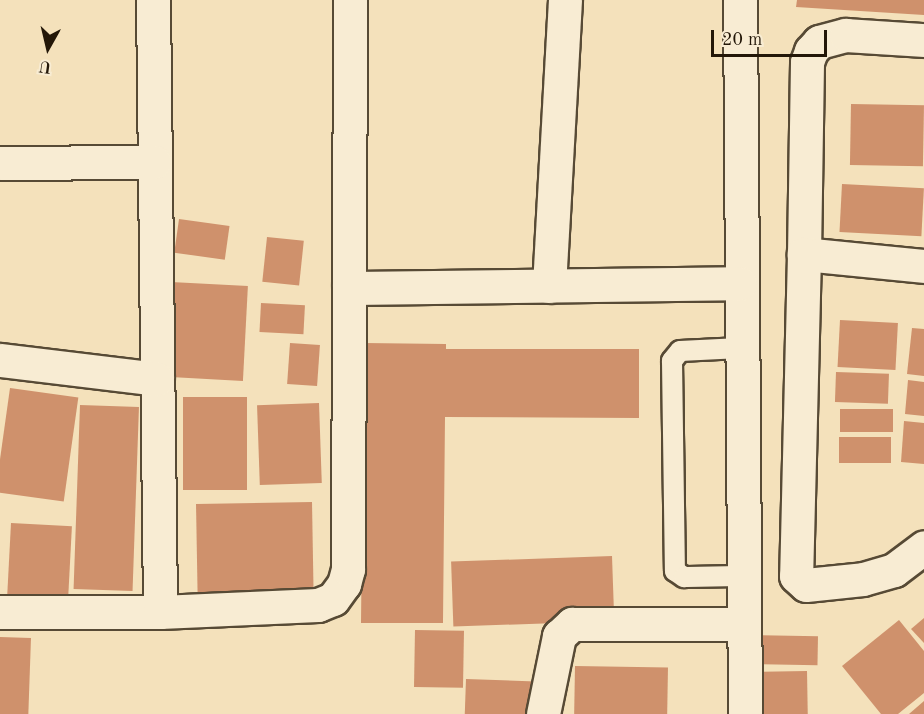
<!DOCTYPE html>
<style>
body{margin:0}
#map{position:relative;width:924px;height:714px;overflow:hidden;background:#f4e1bb;font-family:"Old Standard TT",serif}
div>[style]{position:absolute}
[style*='--x']{left:calc(var(--x)*1px);top:calc(var(--y)*1px);width:calc(var(--w)*1px);rotate:calc(var(--a)*1deg)}
.building>*{inset:0;background:#cf916c;transform-origin:0 0}
.roads{filter:drop-shadow(2px 0 #574a35) drop-shadow(-2px 0 #574a35) drop-shadow(0 2px #574a35) drop-shadow(0 -2px #574a35)}
.service>*{height:20px;margin:-10px;padding:0 10px;transform-origin:10px;border-radius:10px;background:#f8ecd3}
.minor>*{height:33px;margin:-16.5px;padding:0 16.5px;transform-origin:16.5px;border-radius:16.5px;background:#f8ecd3}
span{translate:-50% -50%;white-space:nowrap;text-align:center;line-height:1.15;-webkit-text-stroke:6px #f8ecd3;paint-order:stroke}
.north{position:absolute;left:18px;top:18px;width:60px;height:60px;-webkit-text-stroke:4px #f8ecd3;paint-order:stroke;rotate:188deg;font-size:16px;font-weight:700;line-height:24px;text-align:center;color:#231708}
.north::after{content:'';display:block;margin:auto;width:21px;height:27px;background:#231708;clip-path:polygon(50% 0,100% 100%,50% 72%,0 100%)}
.scale{position:absolute;left:711px;top:30px;width:116px;height:27px;box-sizing:border-box;border:3px solid #231708;border-top:0;padding-left:8px;font-size:18px;line-height:21px;white-space:nowrap;color:#231708;-webkit-text-stroke:4px #f8ecd3;paint-order:stroke}
</style>
<div id="map">
<div class="building">
<div style="clip-path:polygon(797px 0,924px 0,924px 15px,796px 7px)"></div>
<div style="left:851px;top:104px;width:73px;height:61px;rotate:1deg"></div>
<div style="left:842px;top:184px;width:82px;height:48px;rotate:3deg"></div>
<div style="left:179px;top:219px;width:51px;height:34px;rotate:8deg"></div>
<div style="left:267px;top:237px;width:37px;height:45px;rotate:6deg"></div>
<div style="left:171px;top:282px;width:77px;height:95px;rotate:3deg"></div>
<div style="left:261px;top:303px;width:44px;height:29px;rotate:3deg"></div>
<div style="left:840px;top:320px;width:58px;height:47px;rotate:3deg"></div>
<div style="clip-path:polygon(912px 328px,924px 329px,924px 376px,907px 374px)"></div>
<div style="left:290px;top:343px;width:30px;height:41px;rotate:4deg"></div>
<div style="clip-path:polygon(364px 343px,446px 344px,446px 349px,639px 349px,639px 418px,445px 417px,443px 623px,361px 623px)"></div>
<div style="left:836px;top:372px;width:53px;height:30px;rotate:2deg"></div>
<div style="clip-path:polygon(908px 380px,924px 382px,924px 416px,905px 414px)"></div>
<div style="left:10px;top:388px;width:69px;height:105px;rotate:8deg"></div>
<div style="left:183px;top:397px;width:64px;height:93px"></div>
<div style="left:319px;top:403px;width:80px;height:62px;rotate:88deg"></div>
<div style="left:80px;top:405px;width:59px;height:184px;rotate:2deg"></div>
<div style="left:840px;top:409px;width:53px;height:23px"></div>
<div style="clip-path:polygon(904px 421px,924px 423px,924px 464px,901px 462px)"></div>
<div style="left:839px;top:437px;width:52px;height:26px"></div>
<div style="left:312px;top:502px;width:89px;height:116px;rotate:89deg"></div>
<div style="left:11px;top:523px;width:61px;height:74px;rotate:3deg"></div>
<div style="left:612px;top:556px;width:65px;height:161px;rotate:88deg"></div>
<div style="clip-path:polygon(924px 618px,924px 643px,911px 629px)"></div>
<div style="clip-path:polygon(899px 620px,924px 651px,924px 693px,898px 714px,881px 714px,842px 666px)"></div>
<div style="left:415px;top:630px;width:49px;height:57px;rotate:1deg"></div>
<div style="left:753px;top:635px;width:65px;height:29px;rotate:1deg"></div>
<div style="left:0;top:637px;width:31px;height:77px;rotate:2deg"></div>
<div style="left:575px;top:666px;width:93px;height:48px;rotate:1deg"></div>
<div style="left:807px;top:671px;width:43px;height:46px;rotate:89deg"></div>
<div style="left:466px;top:679px;width:70px;height:35px;rotate:2deg"></div>
<div style="clip-path:polygon(924px 701px,924px 714px,909px 714px)"></div>
</div>
<div class="roads">
<div class="service">
<div style="--x:740;--y:348;--w:60;--a:177.1"></div>
<div style="--x:680;--y:351;--w:13;--a:129"></div>
<div style="--x:672;--y:361;--w:210;--a:89.2"></div>
<div style="--x:675;--y:571;--w:11;--a:34"></div>
<div style="--x:684;--y:577;--w:58;--a:-1"></div>
</div>
<div class="minor">
<div style="--x:153;--y:0;--w:612;--a:89.34"></div>
<div style="--x:740;--y:0;--w:714;--a:89.6"></div>
<div style="--x:0;--y:163;--w:154;--a:-0.4"></div>
<div style="--x:804;--y:254;--w:192;--a:-89.1"></div>
<div style="--x:807;--y:62;--w:12;--a:-70"></div>
<div style="--x:811;--y:51;--w:12;--a:-48"></div>
<div style="--x:819;--y:42;--w:28;--a:-15"></div>
<div style="--x:846;--y:35;--w:78;--a:3.7"></div>
<div style="--x:924;--y:266;--w:121;--a:-174.3"></div>
<div style="--x:804;--y:254;--w:322;--a:91.4"></div>
<div style="--x:796;--y:576;--w:13;--a:42"></div>
<div style="--x:806;--y:585;--w:57;--a:-6"></div>
<div style="--x:863;--y:579;--w:32;--a:-16"></div>
<div style="--x:894;--y:570;--w:38;--a:-37"></div>
<div style="--x:549;--y:286;--w:286;--a:-86.8"></div>
<div style="--x:349;--y:288;--w:391;--a:-0.7"></div>
<div style="--x:0;--y:360;--w:158;--a:6.9"></div>
<div style="--x:0;--y:612;--w:160;--a:0"></div>
<div style="--x:160;--y:612;--w:158;--a:-2.5"></div>
<div style="--x:318;--y:605;--w:16;--a:-22"></div>
<div style="--x:333;--y:599;--w:19;--a:-54"></div>
<div style="--x:344;--y:584;--w:16;--a:-75"></div>
<div style="--x:348;--y:569;--w:569;--a:-89.8"></div>
<div style="--x:543;--y:714;--w:80;--a:-78.4"></div>
<div style="--x:559;--y:636;--w:18;--a:-43"></div>
<div style="--x:572;--y:624;--w:170;--a:0"></div>
</div>
</div>
<div class="north">U</div>
<div class="scale">20 m</div>
</div>
